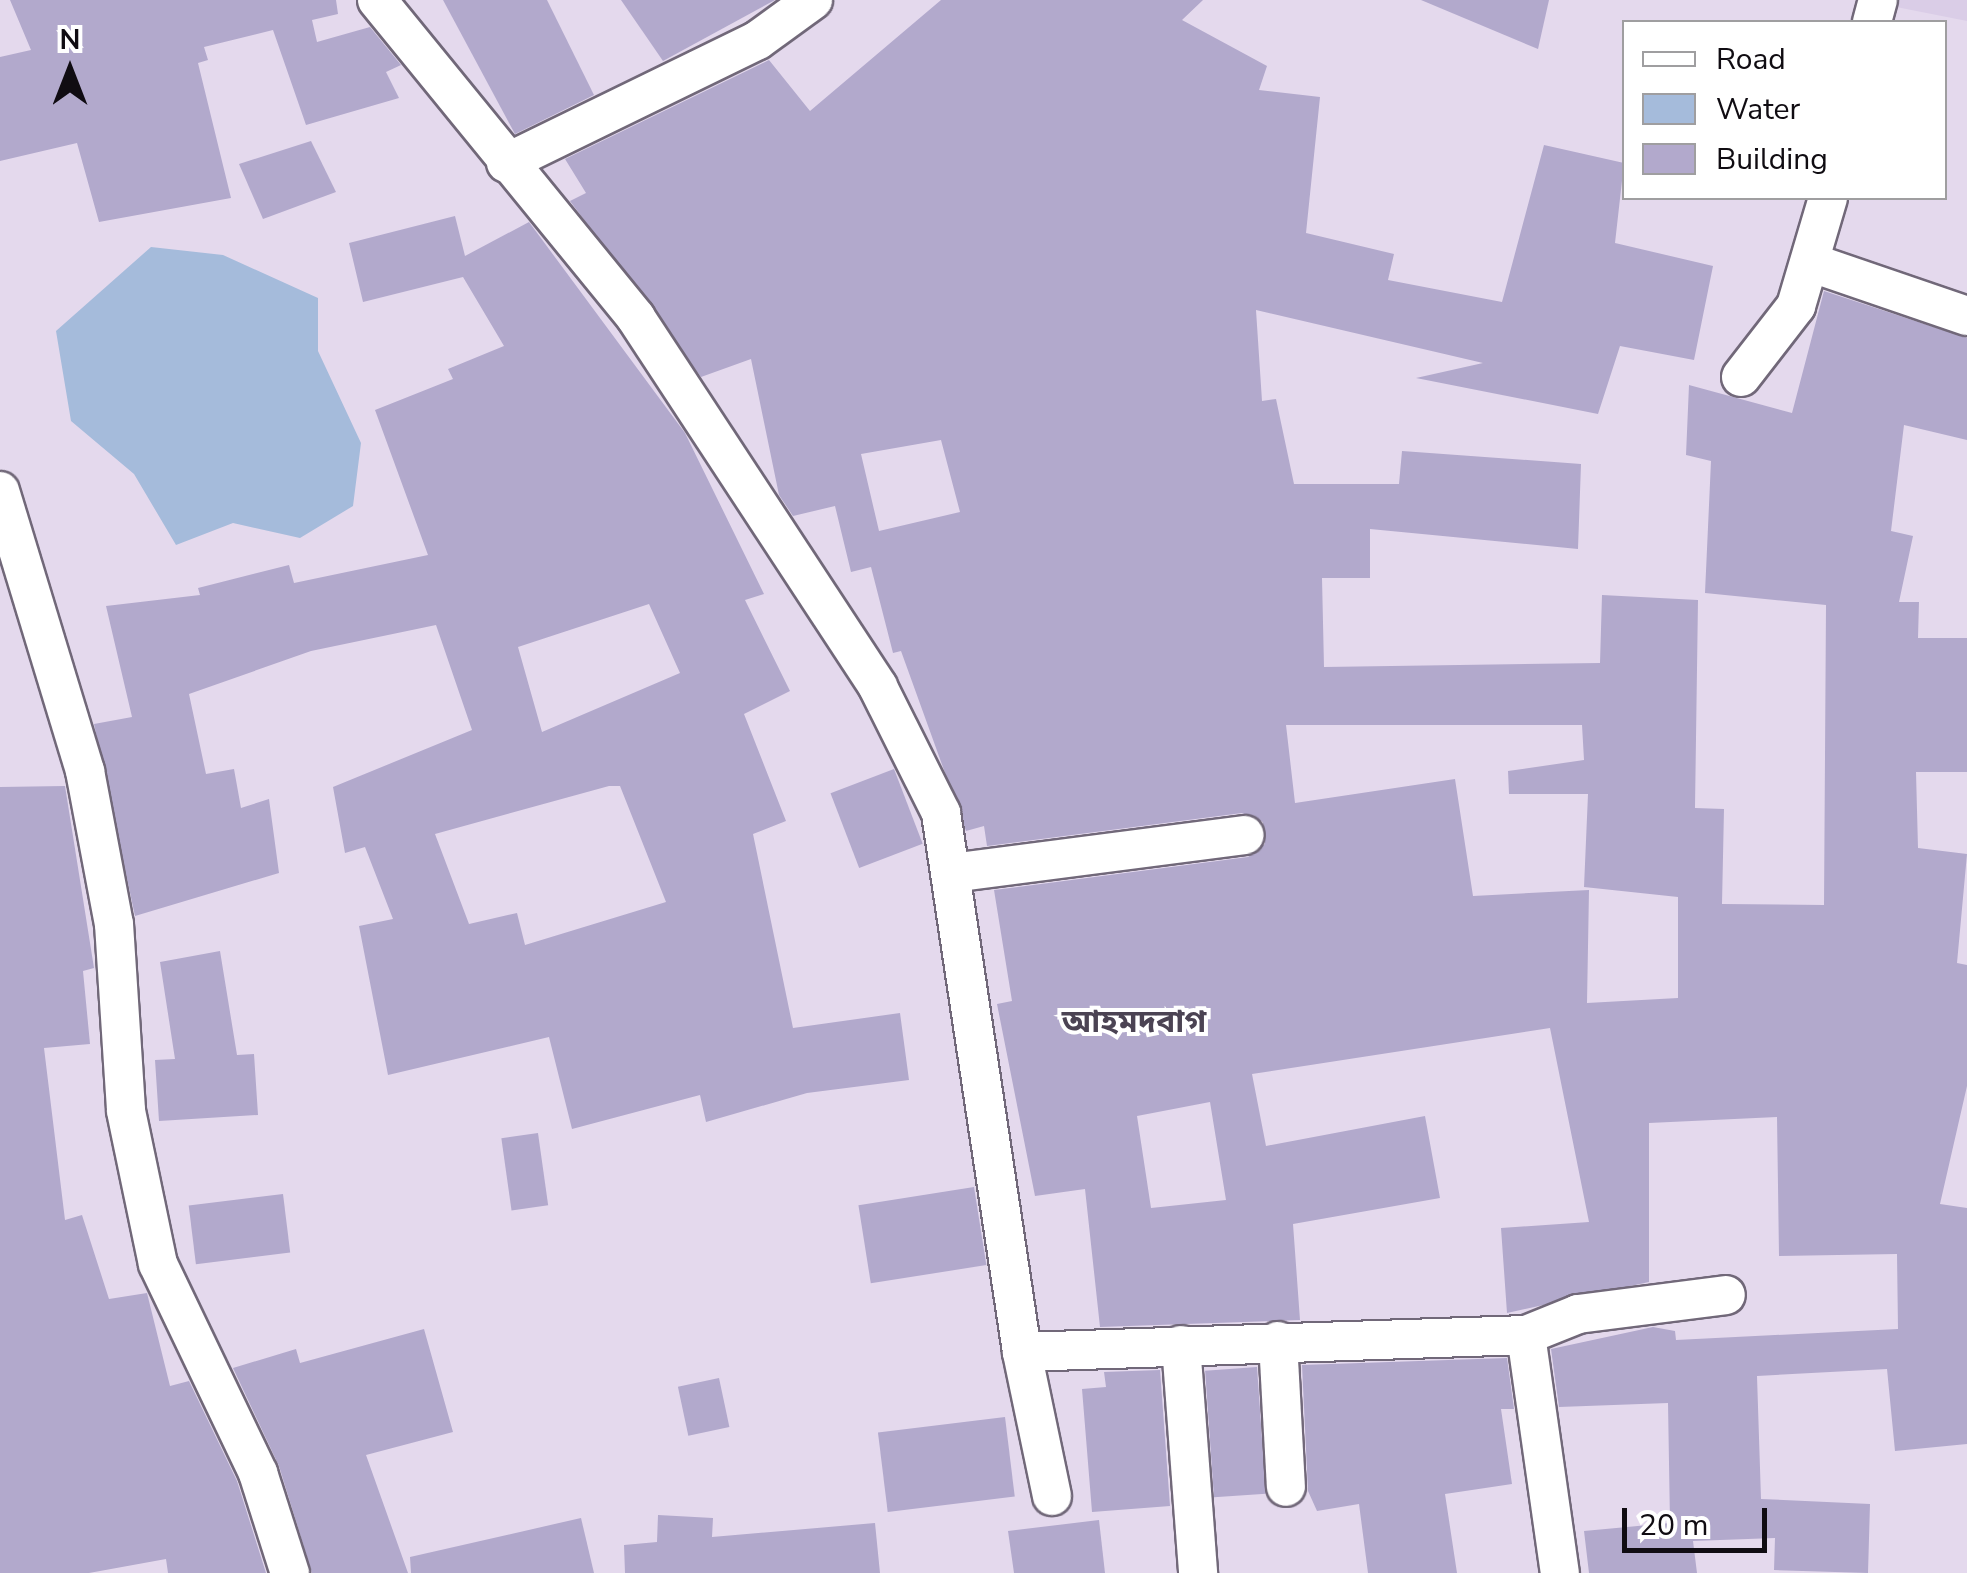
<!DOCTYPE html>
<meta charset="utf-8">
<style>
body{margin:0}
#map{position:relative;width:1967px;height:1573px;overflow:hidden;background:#e4d9ed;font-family:"Nunito Sans","Noto Sans Bengali",sans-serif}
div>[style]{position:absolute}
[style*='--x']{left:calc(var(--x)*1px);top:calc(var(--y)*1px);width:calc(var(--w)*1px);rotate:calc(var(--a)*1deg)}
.built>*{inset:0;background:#dacde7}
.water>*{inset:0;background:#a5bbdb}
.building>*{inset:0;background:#b2a9cc;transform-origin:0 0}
.roads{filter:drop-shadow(2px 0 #716879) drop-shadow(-2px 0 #716879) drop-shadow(0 2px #716879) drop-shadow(0 -2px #716879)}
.minor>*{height:38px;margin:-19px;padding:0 19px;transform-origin:19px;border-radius:19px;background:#fff}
span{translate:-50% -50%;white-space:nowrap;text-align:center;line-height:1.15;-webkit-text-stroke:8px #fff;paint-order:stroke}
.neighbourhood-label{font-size:32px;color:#4b4353;font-weight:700}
.legend{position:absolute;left:1622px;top:20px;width:325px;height:180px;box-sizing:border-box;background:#fff;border:2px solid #9f9ea0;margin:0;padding:12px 18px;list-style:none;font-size:30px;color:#100c12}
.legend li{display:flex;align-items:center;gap:20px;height:50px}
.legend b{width:50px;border:2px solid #9f9ea0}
.north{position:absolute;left:20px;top:20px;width:100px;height:100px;-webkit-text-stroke:8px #fff;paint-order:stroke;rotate:0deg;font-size:28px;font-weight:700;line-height:40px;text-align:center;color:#100c12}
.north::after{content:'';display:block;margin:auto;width:35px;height:45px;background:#100c12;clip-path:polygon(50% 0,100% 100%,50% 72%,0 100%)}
.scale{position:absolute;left:1622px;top:1508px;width:145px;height:45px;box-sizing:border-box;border:5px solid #100c12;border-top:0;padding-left:12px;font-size:30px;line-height:35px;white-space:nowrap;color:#100c12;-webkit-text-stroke:8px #fff;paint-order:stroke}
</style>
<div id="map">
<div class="built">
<div style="clip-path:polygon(1967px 0,1967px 21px,1871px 2px,1871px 0)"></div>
</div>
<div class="water">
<div style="clip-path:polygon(151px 247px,223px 255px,318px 298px,318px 351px,361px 443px,353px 506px,300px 538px,233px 523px,176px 545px,134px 474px,71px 421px,56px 331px)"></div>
</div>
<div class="building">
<div style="clip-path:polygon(10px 0,336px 0,338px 14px,312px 20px,317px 42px,370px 27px,401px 65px,386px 72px,399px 98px,306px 125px,273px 30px,204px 47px,208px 60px,198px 63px,231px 198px,99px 222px,77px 143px,0 161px,0 57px,31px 50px)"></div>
<div style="clip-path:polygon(443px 0,547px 0,594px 95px,515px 134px)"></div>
<div style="clip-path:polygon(621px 0,775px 0,663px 61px)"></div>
<div style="clip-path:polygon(evenodd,941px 0,1203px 0,1182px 20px,1267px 66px,1259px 90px,1320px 97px,1306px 233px,1394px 254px,1388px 280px,1502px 302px,1544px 145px,1624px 163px,1615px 243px,1713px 266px,1694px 360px,1620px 346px,1598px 414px,1416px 378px,1483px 363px,1256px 310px,1262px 401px,1276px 399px,1294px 484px,1399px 484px,1402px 451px,1581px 464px,1578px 549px,1370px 529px,1370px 578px,1322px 578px,1324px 667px,1600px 663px,1602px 595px,1698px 600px,1695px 808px,1724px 809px,1722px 904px,1824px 905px,1826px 605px,1705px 593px,1711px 461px,1686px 455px,1689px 385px,1792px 413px,1824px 291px,1967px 338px,1967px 440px,1904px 425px,1891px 531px,1913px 536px,1899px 602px,1919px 602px,1918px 638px,1967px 638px,1967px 772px,1916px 772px,1918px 848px,1967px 854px,1957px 963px,1967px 965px,1967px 1086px,1940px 1204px,1967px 1208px,1967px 1444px,1895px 1451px,1887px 1369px,1757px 1376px,1761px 1499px,1870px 1504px,1868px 1573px,1774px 1570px,1775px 1538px,1693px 1541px,1697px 1573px,1589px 1573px,1584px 1531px,1670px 1523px,1668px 1403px,1559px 1407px,1551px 1349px,1653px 1327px,1675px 1331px,1676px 1340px,1898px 1329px,1897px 1254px,1779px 1256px,1777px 1117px,1649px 1123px,1649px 1282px,1507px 1313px,1501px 1228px,1589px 1222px,1550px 1028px,1252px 1074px,1266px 1146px,1425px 1116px,1440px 1198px,1293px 1224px,1300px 1320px,1100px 1327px,1085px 1189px,1035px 1196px,997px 1004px,1012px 1001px,994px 890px,1248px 857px,1265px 844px,1263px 822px,1242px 813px,987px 846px,984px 826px,966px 831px,901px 651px,893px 653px,871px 567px,851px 572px,835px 506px,793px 516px,779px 495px,751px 359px,701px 377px,570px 201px,586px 193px,565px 159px,769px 60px,810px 111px,941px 0,941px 440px,960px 512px,879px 531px,861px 454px,941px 440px,941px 0,1286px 725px,1582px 725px,1584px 760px,1508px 771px,1509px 794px,1588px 794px,1584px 887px,1678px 897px,1678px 998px,1587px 1003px,1589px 890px,1473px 896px,1455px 779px,1295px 803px,1286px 725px,941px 0,1210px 1102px,1226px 1200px,1151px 1208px,1137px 1116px,1210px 1102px)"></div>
<div style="clip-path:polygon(1421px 0,1549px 0,1538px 49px)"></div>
<div style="clip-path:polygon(311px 141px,336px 192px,263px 219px,239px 164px)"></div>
<div style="clip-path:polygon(evenodd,455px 216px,465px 256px,529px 222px,685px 433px,764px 594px,745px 600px,790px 691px,744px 714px,786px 821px,753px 834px,793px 1028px,900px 1013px,909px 1080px,807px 1093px,706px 1122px,700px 1095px,572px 1129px,549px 1037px,388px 1075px,359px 926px,393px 919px,365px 847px,345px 853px,333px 787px,472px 730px,436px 625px,311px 651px,189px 694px,206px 774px,234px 769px,241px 808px,269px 799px,279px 873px,135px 916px,94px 724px,132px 717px,106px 606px,200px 595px,198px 588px,289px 565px,294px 583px,428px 555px,375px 410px,453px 379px,448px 369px,504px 346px,463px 277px,363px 302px,349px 243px,455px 216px,649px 604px,680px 673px,542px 732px,518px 647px,649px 604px,455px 216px,609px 786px,620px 786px,666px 902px,525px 945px,517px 913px,469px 924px,435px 834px,609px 786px)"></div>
<div style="left:894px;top:769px;width:80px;height:68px;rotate:69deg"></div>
<div style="clip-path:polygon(65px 786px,94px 968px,83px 971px,90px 1044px,44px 1048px,65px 1220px,82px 1215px,109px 1299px,147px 1293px,170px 1386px,189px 1381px,237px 1481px,266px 1573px,168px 1573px,166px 1559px,89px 1573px,0 1573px,0 787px)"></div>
<div style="clip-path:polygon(220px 951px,237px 1055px,254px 1054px,258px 1115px,159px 1121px,155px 1060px,175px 1059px,160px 962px)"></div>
<div style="left:538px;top:1133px;width:73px;height:37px;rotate:82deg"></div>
<div style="left:974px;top:1187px;width:79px;height:117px;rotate:81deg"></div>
<div style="left:283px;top:1194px;width:59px;height:95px;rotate:83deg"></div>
<div style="clip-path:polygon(424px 1329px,453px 1432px,366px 1455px,408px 1573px,312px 1573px,279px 1466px,233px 1368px,296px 1349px,300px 1363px)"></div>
<div style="clip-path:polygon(1507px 1358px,1514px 1409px,1501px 1409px,1512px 1484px,1445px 1494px,1457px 1573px,1368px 1573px,1359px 1504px,1317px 1511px,1308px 1491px,1302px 1365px)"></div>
<div style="left:1257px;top:1367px;width:127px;height:52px;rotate:86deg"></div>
<div style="clip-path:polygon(1160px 1370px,1170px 1506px,1092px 1512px,1082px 1389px,1106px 1387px,1104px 1372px)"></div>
<div style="left:719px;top:1378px;width:50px;height:42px;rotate:78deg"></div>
<div style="left:1005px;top:1417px;width:80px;height:128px;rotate:83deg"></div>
<div style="clip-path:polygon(658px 1515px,713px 1518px,712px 1537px,875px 1523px,880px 1573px,625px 1573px,624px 1545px,657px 1542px)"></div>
<div style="clip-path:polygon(581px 1518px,594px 1573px,411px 1573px,410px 1557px)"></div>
<div style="clip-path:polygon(1099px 1520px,1105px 1573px,1014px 1573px,1008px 1531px)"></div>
</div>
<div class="roads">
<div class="minor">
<div style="--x:377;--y:0;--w:410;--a:50.8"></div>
<div style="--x:636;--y:318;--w:441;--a:56.7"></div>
<div style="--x:878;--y:687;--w:141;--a:63.4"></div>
<div style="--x:941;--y:813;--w:545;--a:81.45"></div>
<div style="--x:1872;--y:22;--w:23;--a:-75"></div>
<div style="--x:506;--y:163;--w:280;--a:-26"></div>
<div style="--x:758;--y:40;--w:68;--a:-36"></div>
<div style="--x:1812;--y:263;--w:164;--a:18.9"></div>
<div style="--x:1741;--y:377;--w:90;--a:-52.2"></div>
<div style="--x:1796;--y:306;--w:113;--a:-73.5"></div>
<div style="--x:0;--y:491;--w:293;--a:73.1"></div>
<div style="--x:85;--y:771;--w:156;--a:79.3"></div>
<div style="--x:114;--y:924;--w:187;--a:86.3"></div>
<div style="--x:126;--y:1111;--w:156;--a:78.2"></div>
<div style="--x:158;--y:1264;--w:232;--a:64.4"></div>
<div style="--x:258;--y:1473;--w:105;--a:72.3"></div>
<div style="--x:952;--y:873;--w:295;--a:-7.4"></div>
<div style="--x:1526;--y:1335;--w:240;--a:81.9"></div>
<div style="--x:1278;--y:1341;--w:146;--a:86.9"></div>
<div style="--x:1181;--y:1345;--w:229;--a:85.7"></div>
<div style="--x:1052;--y:1496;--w:147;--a:-101.8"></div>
<div style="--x:1022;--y:1352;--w:504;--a:-1.93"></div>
<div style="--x:1526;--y:1335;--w:56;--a:-22"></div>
<div style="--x:1578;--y:1314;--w:149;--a:-7.3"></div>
</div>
</div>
<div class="neighbourhood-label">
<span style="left:1134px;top:1022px">আহমদবাগ</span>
</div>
<ul class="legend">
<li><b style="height:12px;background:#fff"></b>Road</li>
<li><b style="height:28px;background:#a5bbdb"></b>Water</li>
<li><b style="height:28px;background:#b2a9cc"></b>Building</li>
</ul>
<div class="north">N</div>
<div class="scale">20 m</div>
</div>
